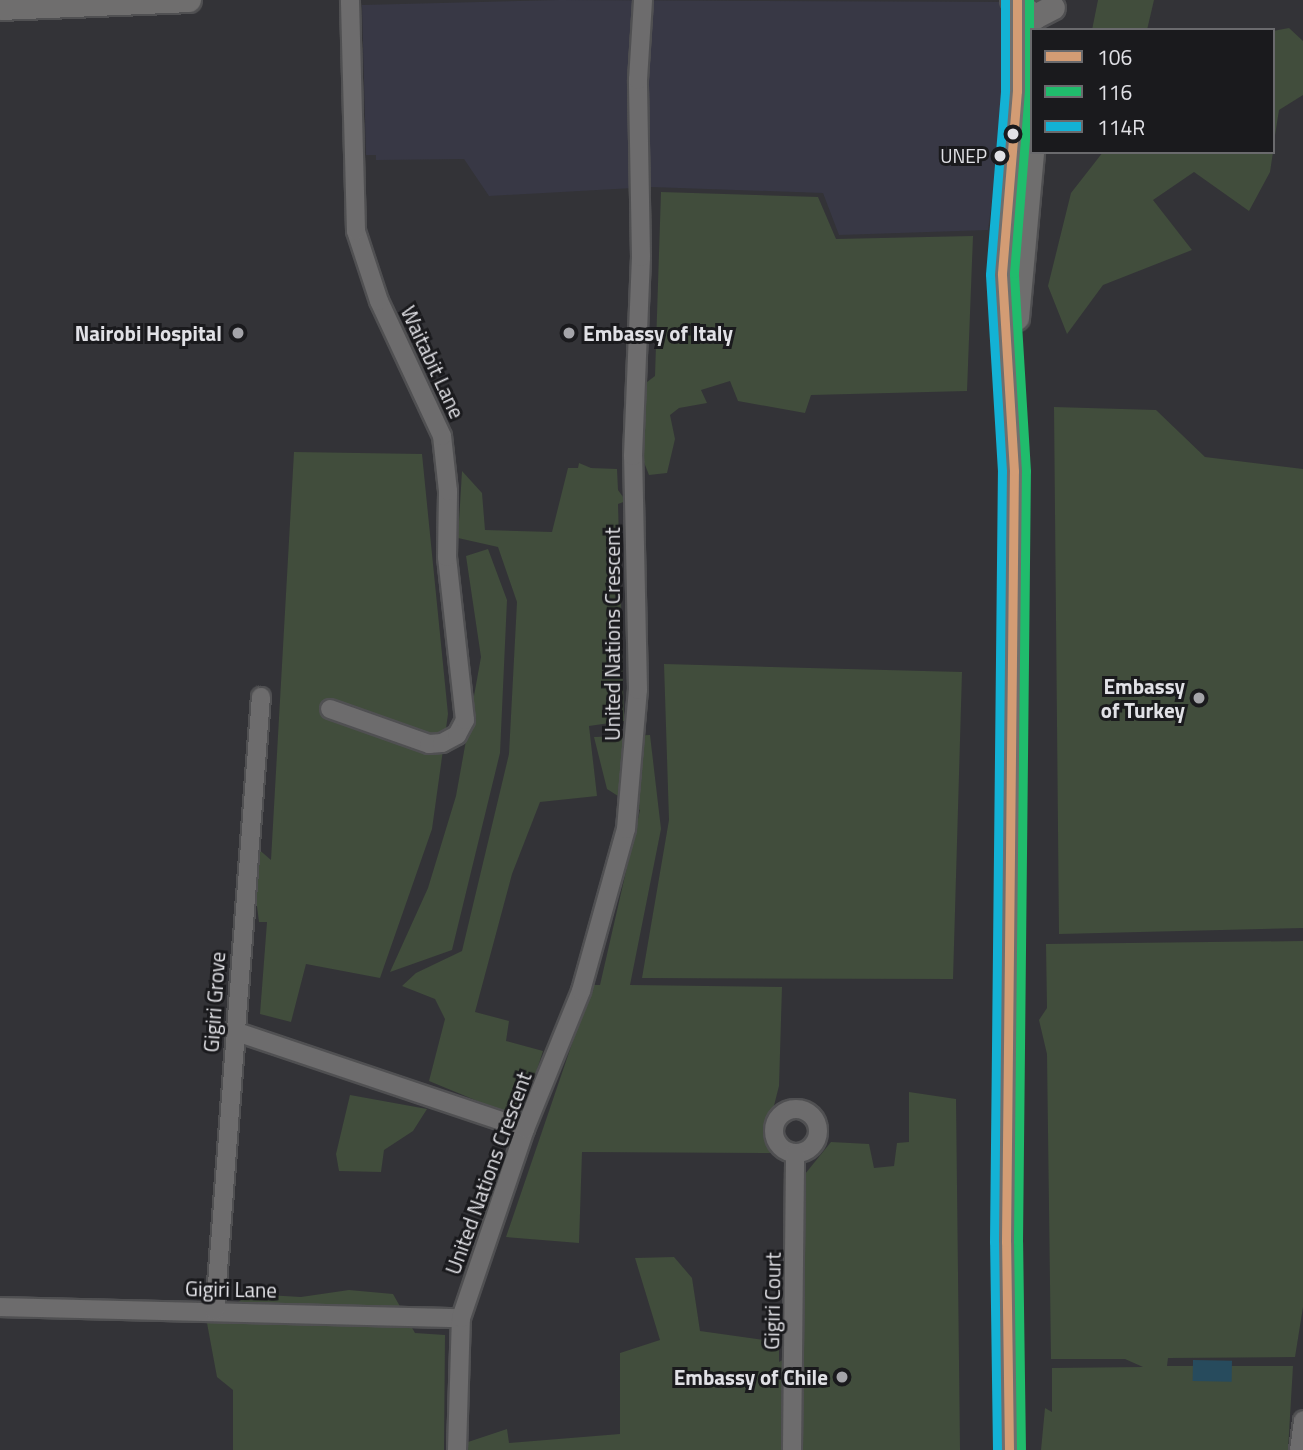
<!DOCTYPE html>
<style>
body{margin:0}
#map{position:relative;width:1303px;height:1450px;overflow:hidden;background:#333337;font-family:"Titillium Web",sans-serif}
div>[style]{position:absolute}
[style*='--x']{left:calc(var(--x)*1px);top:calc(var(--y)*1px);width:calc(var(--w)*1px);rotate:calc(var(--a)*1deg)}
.built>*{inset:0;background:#383845}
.green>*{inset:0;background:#414d3c}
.water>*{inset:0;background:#274b5d;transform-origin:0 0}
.roads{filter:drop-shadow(2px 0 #505052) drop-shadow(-2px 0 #505052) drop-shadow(0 2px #505052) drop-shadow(0 -2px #505052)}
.street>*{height:18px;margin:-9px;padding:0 9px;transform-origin:9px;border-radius:9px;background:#6d6c6d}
.street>.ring{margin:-9px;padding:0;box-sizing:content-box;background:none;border:18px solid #6d6c6d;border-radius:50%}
.secondary>*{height:24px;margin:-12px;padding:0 12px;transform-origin:12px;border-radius:12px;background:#6f6e6e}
.bus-1>*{height:9px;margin:-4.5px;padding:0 4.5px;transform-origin:4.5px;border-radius:4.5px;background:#d39c74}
.bus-2>*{height:9px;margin:-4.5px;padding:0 4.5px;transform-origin:4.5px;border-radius:4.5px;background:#20bc6c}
.bus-3>*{height:9px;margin:-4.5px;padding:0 4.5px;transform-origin:4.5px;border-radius:4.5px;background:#13b2d5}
.dots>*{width:19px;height:19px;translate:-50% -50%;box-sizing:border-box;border:4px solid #1a1a1d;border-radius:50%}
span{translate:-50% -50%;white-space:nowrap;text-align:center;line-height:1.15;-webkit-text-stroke:6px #1a1a1d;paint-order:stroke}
.bus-label{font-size:19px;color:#e1e1e6}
.right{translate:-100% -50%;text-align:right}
.poi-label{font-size:21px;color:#e1e1e6;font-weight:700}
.left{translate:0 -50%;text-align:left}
.street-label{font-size:21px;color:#e1e1e6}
.legend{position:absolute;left:1030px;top:28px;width:245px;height:126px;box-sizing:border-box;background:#1a1a1d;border:2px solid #6a6a6d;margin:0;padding:9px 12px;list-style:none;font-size:21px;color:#e1e1e6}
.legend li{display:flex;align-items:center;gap:14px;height:35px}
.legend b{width:35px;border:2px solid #6a6a6d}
</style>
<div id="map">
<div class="built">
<div style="clip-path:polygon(560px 0,1004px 2px,1006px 94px,988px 230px,839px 235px,823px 193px,651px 187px,489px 196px,464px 159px,376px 160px,376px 155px,366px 155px,362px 5px)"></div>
</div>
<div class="green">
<div style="clip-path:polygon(1098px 0,1154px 0,1147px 30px,1092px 30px)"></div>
<div style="clip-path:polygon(1289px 28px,1303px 41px,1303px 95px,1279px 110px,1273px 148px,1273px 31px)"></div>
<div style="clip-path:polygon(1103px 152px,1273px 152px,1270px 172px,1249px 211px,1194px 172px,1153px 200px,1192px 250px,1103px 285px,1067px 334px,1048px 286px,1071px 193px)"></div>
<div style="clip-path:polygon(661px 192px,818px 197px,836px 239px,973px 236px,967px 391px,811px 395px,805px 413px,738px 401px,730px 381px,701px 390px,707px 403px,679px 408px,670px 415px,675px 439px,667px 473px,649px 475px,639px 450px,647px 382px,655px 376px)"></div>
<div style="clip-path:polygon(1054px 407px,1156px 410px,1205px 457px,1303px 469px,1303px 928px,1059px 934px)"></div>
<div style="clip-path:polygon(294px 452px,422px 454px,448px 714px,432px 829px,380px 978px,306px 964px,291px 1022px,260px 1014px,267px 922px,259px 922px,254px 883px,256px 847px,271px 860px)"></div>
<div style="clip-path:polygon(579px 463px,591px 468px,617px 469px,618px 490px,626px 501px,618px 504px,624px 721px,589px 726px,597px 796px,540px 802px,512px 874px,475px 1012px,509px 1021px,506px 1041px,543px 1051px,521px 1119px,429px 1081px,445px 1019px,435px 999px,402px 986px,416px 973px,462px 951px,509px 754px,517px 602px,498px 547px,458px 538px,462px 471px,482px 493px,485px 530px,552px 532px,568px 468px,578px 468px)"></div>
<div style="clip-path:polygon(488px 549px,507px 600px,500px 753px,452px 950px,390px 972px,428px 888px,456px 796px,481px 657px,466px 556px)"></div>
<div style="clip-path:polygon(664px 664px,962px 672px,953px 979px,642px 978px,669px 820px)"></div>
<div style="clip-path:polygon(650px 735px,661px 829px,630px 985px,782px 987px,779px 1086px,767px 1133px,771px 1153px,582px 1152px,579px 1243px,506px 1237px,592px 985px,600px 985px,640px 810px,607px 789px,594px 737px)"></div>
<div style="clip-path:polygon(1303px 941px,1303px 1307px,1295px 1357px,1168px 1358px,1167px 1366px,1293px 1366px,1288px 1450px,1041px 1450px,1045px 1408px,1052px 1412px,1052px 1368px,1143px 1367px,1125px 1359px,1051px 1359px,1047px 1054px,1039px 1020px,1047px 1008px,1046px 944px)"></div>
<div style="clip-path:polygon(909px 1092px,956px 1099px,960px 1450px,468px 1450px,468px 1442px,507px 1429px,509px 1443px,620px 1434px,620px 1353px,660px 1340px,635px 1258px,674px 1257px,692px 1278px,700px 1331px,779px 1342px,779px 1362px,788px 1357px,803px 1397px,805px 1174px,831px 1142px,869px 1144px,874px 1168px,894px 1166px,897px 1143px,909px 1142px)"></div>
<div style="clip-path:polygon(350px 1095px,427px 1109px,413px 1131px,384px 1150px,381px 1172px,339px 1171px,336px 1154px)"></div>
<div style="clip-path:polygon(349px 1290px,393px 1294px,415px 1333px,445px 1335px,444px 1450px,233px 1450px,233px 1390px,217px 1377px,207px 1323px,250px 1294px,301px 1297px)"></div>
</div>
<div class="water">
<div style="left:1193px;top:1360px;width:39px;height:21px;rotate:1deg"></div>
</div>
<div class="roads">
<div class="street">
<div style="--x:330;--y:709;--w:105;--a:19.5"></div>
<div style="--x:429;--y:744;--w:13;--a:-4"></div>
<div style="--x:442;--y:743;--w:17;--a:-28"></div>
<div style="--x:457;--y:735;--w:17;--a:-62"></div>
<div style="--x:465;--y:720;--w:164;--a:-96.3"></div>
<div style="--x:447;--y:557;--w:66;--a:-89.1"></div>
<div style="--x:448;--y:491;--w:55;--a:-96.2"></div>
<div style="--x:442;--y:436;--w:149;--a:-115"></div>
<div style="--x:379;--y:301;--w:74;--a:-108.2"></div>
<div style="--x:356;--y:231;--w:231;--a:-91.5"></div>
<div style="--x:234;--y:1031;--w:307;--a:18.6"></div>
<div class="ring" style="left:774px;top:1109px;width:26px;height:26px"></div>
<div style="--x:0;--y:1307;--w:461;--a:1.4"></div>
<div style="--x:215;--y:1311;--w:616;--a:-85.72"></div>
<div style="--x:457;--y:1450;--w:132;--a:-88.3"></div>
<div style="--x:461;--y:1318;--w:200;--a:-71.3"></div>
<div style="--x:525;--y:1129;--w:149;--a:-67.9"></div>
<div style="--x:581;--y:991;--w:168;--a:-74.5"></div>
<div style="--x:626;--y:829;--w:140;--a:-85.1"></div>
<div style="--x:638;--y:690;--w:234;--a:-91.2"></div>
<div style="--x:633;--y:456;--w:199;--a:-87.7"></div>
<div style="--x:641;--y:257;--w:177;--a:-91"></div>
<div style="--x:638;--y:80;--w:80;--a:-86.4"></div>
<div style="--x:792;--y:1450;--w:297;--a:-89.4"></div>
<div style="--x:1299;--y:1450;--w:30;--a:-82"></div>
</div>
<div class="secondary">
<div style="--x:1013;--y:0;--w:28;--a:38"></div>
<div style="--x:1035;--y:17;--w:20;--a:-27"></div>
<div style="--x:0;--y:8;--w:189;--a:-2.4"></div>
<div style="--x:1017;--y:318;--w:167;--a:-84.8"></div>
<div style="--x:1009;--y:1450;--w:208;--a:-90.8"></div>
<div style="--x:1006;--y:1242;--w:771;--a:-89.41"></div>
<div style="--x:1014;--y:471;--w:198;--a:-93.5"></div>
<div style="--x:1002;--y:273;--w:183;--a:-85.3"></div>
<div style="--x:1017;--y:91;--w:91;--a:-90"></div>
</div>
</div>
<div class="bus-1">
<div style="--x:1009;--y:1450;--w:208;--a:-90.8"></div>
<div style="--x:1006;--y:1242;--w:771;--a:-89.41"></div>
<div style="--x:1014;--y:471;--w:198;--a:-93.5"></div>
<div style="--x:1002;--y:273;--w:183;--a:-85.3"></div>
<div style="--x:1017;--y:91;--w:91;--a:-90"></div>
</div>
<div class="bus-2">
<div style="--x:1021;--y:1450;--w:208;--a:-90.8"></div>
<div style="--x:1018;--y:1242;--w:771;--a:-89.41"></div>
<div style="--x:1026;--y:471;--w:198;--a:-93.5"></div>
<div style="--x:1014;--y:273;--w:182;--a:-85.3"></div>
<div style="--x:1029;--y:92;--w:92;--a:-90"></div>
</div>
<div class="bus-3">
<div style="--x:997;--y:1450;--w:208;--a:-90.8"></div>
<div style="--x:994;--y:1242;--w:771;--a:-89.41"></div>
<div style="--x:1002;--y:471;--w:197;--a:-93.5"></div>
<div style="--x:990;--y:274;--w:185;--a:-85.3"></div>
<div style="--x:1005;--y:90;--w:90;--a:-90"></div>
</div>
<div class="dots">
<div style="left:1013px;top:134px;background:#e1e1e6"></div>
<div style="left:1000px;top:156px;background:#e1e1e6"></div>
<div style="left:238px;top:333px;background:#a4a4a9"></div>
<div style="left:569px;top:333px;background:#a4a4a9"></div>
<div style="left:1199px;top:698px;background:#a4a4a9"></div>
<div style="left:842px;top:1377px;background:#a4a4a9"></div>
</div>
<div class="bus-label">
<span class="right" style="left:987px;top:156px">UNEP</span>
</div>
<div class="poi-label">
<span class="right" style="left:222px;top:333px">Nairobi Hospital</span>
<span class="left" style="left:583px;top:333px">Embassy of Italy</span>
<span class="right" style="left:1185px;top:698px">Embassy<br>of Turkey</span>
<span class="right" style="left:828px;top:1377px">Embassy of Chile</span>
</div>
<div class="street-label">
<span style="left:433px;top:362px;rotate:65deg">Waitabit Lane</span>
<span style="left:612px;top:634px;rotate:-90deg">United Nations Crescent</span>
<span style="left:214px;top:1002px;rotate:-86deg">Gigiri Grove</span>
<span style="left:488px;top:1173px;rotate:-70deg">United Nations Crescent</span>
<span style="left:231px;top:1289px;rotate:1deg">Gigiri Lane</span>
<span style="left:772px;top:1301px;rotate:-89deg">Gigiri Court</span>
</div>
<ul class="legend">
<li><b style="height:9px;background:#d39c74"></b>106</li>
<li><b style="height:9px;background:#20bc6c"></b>116</li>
<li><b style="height:9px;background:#13b2d5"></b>114R</li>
</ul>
</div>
